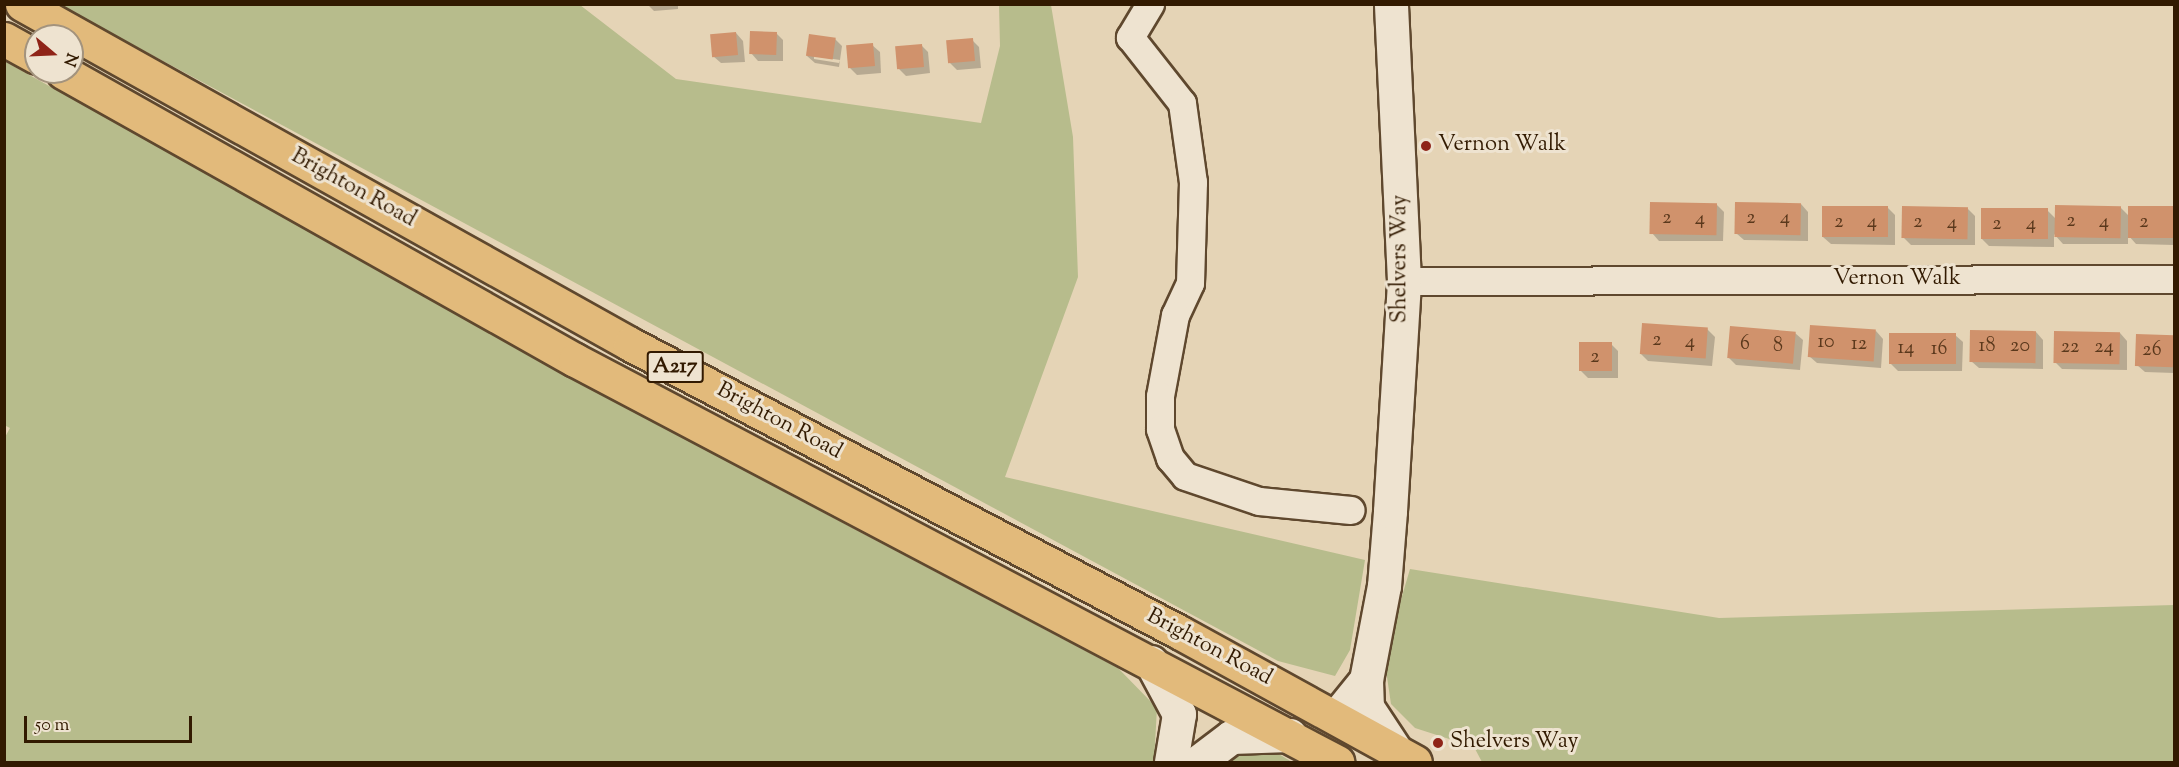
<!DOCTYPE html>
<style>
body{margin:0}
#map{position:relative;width:2179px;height:767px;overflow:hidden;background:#e5d4b6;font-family:"Sorts Mill Goudy",serif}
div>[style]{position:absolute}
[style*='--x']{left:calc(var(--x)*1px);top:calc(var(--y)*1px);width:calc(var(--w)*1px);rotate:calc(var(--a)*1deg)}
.green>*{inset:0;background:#b7bc8c}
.shadow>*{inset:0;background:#0003}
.building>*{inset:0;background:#d0926c;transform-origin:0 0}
.roads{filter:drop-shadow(2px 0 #5f482e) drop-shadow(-2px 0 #5f482e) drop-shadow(0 2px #5f482e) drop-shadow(0 -2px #5f482e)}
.minor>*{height:27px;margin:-13.5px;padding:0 13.5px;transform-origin:13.5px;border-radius:13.5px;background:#eee3d0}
.tertiary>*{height:33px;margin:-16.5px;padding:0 16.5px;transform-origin:16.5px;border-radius:16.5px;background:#eee3d0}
.trunk>*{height:33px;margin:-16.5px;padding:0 16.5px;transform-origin:16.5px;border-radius:16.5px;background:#e2ba7b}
.dots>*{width:16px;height:16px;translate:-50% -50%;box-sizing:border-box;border:3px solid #eee3d0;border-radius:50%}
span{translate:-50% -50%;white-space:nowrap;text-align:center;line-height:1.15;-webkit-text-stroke:6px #eee3d0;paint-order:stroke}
.number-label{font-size:20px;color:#5a381c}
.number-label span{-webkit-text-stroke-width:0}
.shield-label span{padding:2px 4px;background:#eee3d0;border:2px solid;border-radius:4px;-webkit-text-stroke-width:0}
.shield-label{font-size:21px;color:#321a01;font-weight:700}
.poi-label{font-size:22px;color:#321a01}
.left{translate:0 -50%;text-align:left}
.street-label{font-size:22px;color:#321a01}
.frame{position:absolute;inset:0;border:6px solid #321a01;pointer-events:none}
.north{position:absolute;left:24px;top:24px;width:60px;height:60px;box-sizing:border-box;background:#eee3d0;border:2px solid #a3937d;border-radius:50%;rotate:109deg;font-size:16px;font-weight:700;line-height:24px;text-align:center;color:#321a01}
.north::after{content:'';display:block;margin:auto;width:21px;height:27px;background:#8f2418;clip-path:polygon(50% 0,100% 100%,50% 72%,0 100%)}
.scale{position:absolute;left:24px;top:716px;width:168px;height:27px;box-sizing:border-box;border:3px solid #321a01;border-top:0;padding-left:8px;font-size:18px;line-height:21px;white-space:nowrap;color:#321a01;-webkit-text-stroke:4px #eee3d0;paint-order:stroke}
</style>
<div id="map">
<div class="green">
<div style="clip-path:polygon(59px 5px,580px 5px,676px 79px,981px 123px,1000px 46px,999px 5px,1051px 5px,1073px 137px,1078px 277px,1005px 477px,1365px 560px,1350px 650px,1335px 676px,1278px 661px)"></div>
<div style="clip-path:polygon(4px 61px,788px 494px,1118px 668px,1157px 708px,1154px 762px,5px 762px,4px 439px,10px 428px,4px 425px)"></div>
<div style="clip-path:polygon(1410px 569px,1719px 618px,2174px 605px,2174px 762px,1482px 762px,1474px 747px,1415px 728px,1391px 704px,1384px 657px)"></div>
<div style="clip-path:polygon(1267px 747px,1292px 762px,1218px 762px,1235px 749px)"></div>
</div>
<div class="shadow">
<div style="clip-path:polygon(647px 4px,678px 4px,678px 9px,654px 11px)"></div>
<div style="clip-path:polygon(736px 33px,743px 41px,745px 62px,721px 63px,713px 56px)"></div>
<div style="clip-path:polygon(776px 33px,783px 40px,783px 61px,758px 61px,751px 53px)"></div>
<div style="clip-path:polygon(evenodd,835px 39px,842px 46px,839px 67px,815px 63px,807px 56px,835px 39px,814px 56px,840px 60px,839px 63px,814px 59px,814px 56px)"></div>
<div style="clip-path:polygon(972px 40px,979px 47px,981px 68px,957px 70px,950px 63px)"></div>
<div style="clip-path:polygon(872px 45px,880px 52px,881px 73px,857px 75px,850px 68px)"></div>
<div style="clip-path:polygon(921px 45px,928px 52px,930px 73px,906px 76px,898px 68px)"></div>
<div style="clip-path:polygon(1716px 204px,1724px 212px,1723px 241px,1659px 241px,1652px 233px)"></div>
<div style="clip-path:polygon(1801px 204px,1808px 212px,1808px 241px,1744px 240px,1736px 233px)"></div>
<div style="clip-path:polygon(2120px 207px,2129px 216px,2129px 207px,2174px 208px,2174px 245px,2136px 244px,2128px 235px,2128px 244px,2063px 244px,2054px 234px,2054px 247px,1989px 246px,1982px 239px,2047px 210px,2056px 219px)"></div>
<div style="clip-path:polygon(1888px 208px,1895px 215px,1895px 245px,1831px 244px,1823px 237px)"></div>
<div style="clip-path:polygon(1968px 209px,1975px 216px,1975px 245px,1911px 245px,1903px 237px)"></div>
<div style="clip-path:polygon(1707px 329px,1715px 337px,1712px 366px,1648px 361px,1641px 354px)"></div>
<div style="clip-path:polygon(1876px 331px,1883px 339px,1881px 368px,1817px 363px,1809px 356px)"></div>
<div style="clip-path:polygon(2036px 332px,2043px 340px,2043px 369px,1979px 368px,1971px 361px)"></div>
<div style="clip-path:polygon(1795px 333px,1803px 340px,1800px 370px,1736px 365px,1729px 358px)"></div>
<div style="clip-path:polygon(2120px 333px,2127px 341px,2127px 370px,2062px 369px,2055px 362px)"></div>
<div style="clip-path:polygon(1955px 335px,1963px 342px,1962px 371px,1898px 371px,1890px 363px)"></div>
<div style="clip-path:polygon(2137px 336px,2174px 336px,2174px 373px,2145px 372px,2137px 365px)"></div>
<div style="clip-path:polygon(1611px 344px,1618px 351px,1618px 378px,1588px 378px,1581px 371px)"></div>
</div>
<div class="building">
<div style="left:750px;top:31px;width:27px;height:23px;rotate:2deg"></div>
<div style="left:736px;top:32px;width:23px;height:26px;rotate:85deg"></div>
<div style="left:809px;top:34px;width:27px;height:22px;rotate:8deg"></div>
<div style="left:973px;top:38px;width:23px;height:27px;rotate:85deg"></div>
<div style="left:873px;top:43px;width:23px;height:27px;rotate:85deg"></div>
<div style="left:922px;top:44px;width:23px;height:27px;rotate:85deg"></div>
<div style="left:1650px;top:202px;width:67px;height:32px;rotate:1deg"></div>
<div style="left:1735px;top:202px;width:66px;height:32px;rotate:1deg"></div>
<div style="left:2055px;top:205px;width:66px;height:32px;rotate:1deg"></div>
<div style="left:1822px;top:206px;width:66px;height:31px"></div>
<div style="left:1902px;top:206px;width:66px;height:32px;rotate:1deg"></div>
<div style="left:2128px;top:206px;width:46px;height:32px"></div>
<div style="left:1981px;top:208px;width:67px;height:31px"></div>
<div style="left:1642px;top:323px;width:66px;height:31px;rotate:4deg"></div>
<div style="left:1810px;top:325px;width:66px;height:32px;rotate:4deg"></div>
<div style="left:1730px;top:326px;width:66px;height:32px;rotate:5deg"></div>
<div style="left:1970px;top:330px;width:66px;height:32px;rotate:1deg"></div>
<div style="left:2054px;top:331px;width:66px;height:32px;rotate:1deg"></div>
<div style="left:1889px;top:333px;width:67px;height:31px"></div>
<div style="left:2136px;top:334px;width:38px;height:32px;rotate:2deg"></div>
<div style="left:1579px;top:342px;width:33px;height:29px"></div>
</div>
<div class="roads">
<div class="minor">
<div style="--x:1150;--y:4;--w:39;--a:121"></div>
<div style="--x:1130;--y:37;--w:84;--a:51.8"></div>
<div style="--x:1182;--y:103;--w:80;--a:82.1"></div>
<div style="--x:1193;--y:182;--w:101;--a:91.7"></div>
<div style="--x:1190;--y:283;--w:35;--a:115"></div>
<div style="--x:1175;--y:315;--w:82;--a:100.5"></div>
<div style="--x:1160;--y:396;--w:33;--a:90"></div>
<div style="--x:1160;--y:429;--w:31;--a:71"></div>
<div style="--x:1170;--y:458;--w:23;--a:50"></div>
<div style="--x:1185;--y:476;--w:78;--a:18.7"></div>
<div style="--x:1259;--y:501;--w:92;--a:5.6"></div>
<div style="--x:1404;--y:281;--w:770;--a:-0.15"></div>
</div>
<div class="tertiary">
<div style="--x:1151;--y:662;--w:59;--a:61.7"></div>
<div style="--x:1179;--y:714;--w:49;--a:99.5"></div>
<div style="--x:1366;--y:680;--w:27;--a:88"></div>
<div style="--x:1367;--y:707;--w:56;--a:56.6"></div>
<div style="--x:1336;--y:717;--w:48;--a:-51"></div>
<div style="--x:1366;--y:680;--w:96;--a:-79.2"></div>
<div style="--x:1384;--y:586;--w:75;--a:-85.4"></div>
<div style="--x:1390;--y:511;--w:230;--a:-86.5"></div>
<div style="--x:1404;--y:281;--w:277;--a:-92.7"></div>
<div style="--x:1198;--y:762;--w:41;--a:-37.1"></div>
<div style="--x:1231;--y:737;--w:59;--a:-1.9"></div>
</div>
<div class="trunk">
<div style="--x:22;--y:4;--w:697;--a:29.21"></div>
<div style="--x:630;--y:344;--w:620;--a:27.68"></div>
<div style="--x:1179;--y:632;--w:269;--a:28.8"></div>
<div style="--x:4;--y:39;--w:37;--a:29"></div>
<div style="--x:63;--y:72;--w:587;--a:29.36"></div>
<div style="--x:575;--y:360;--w:862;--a:27.81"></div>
</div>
</div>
<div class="dots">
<div style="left:1426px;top:146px;background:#8f2418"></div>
<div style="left:1438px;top:743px;background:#8f2418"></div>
</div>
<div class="number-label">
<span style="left:1667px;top:218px">2</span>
<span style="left:1751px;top:218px">2</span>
<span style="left:1785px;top:218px">4</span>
<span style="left:1700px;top:219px">4</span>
<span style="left:2071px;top:221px">2</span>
<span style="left:1839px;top:222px">2</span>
<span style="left:1872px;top:222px">4</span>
<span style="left:1918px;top:222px">2</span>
<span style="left:2104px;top:222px">4</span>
<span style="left:2144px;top:222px">2</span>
<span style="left:1952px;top:223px">4</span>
<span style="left:1997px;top:224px">2</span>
<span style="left:2031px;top:224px">4</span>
<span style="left:1657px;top:340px">2</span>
<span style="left:1690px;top:342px">4</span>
<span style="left:1826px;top:342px">10</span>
<span style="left:1745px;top:344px">6</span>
<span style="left:1859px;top:344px">12</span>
<span style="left:1778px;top:346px">8</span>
<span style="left:1987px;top:346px">18</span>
<span style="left:2020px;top:346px">20</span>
<span style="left:2070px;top:347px">22</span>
<span style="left:2104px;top:347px">24</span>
<span style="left:1906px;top:348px">14</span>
<span style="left:1939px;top:349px">16</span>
<span style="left:2152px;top:350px">26</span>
<span style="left:1595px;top:357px">2</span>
</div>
<div class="shield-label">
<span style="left:675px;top:367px">A217</span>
</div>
<div class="poi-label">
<span class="left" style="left:1438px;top:146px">Vernon Walk</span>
<span class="left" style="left:1450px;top:743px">Shelvers Way</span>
</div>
<div class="street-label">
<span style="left:353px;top:189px;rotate:29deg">Brighton Road</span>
<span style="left:1401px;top:259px;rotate:-90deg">Shelvers Way</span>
<span style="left:1897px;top:280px">Vernon Walk</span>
<span style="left:779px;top:422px;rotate:28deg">Brighton Road</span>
<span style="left:1209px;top:648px;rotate:28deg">Brighton Road</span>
</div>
<div class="frame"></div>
<div class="north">N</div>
<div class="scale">50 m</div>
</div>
